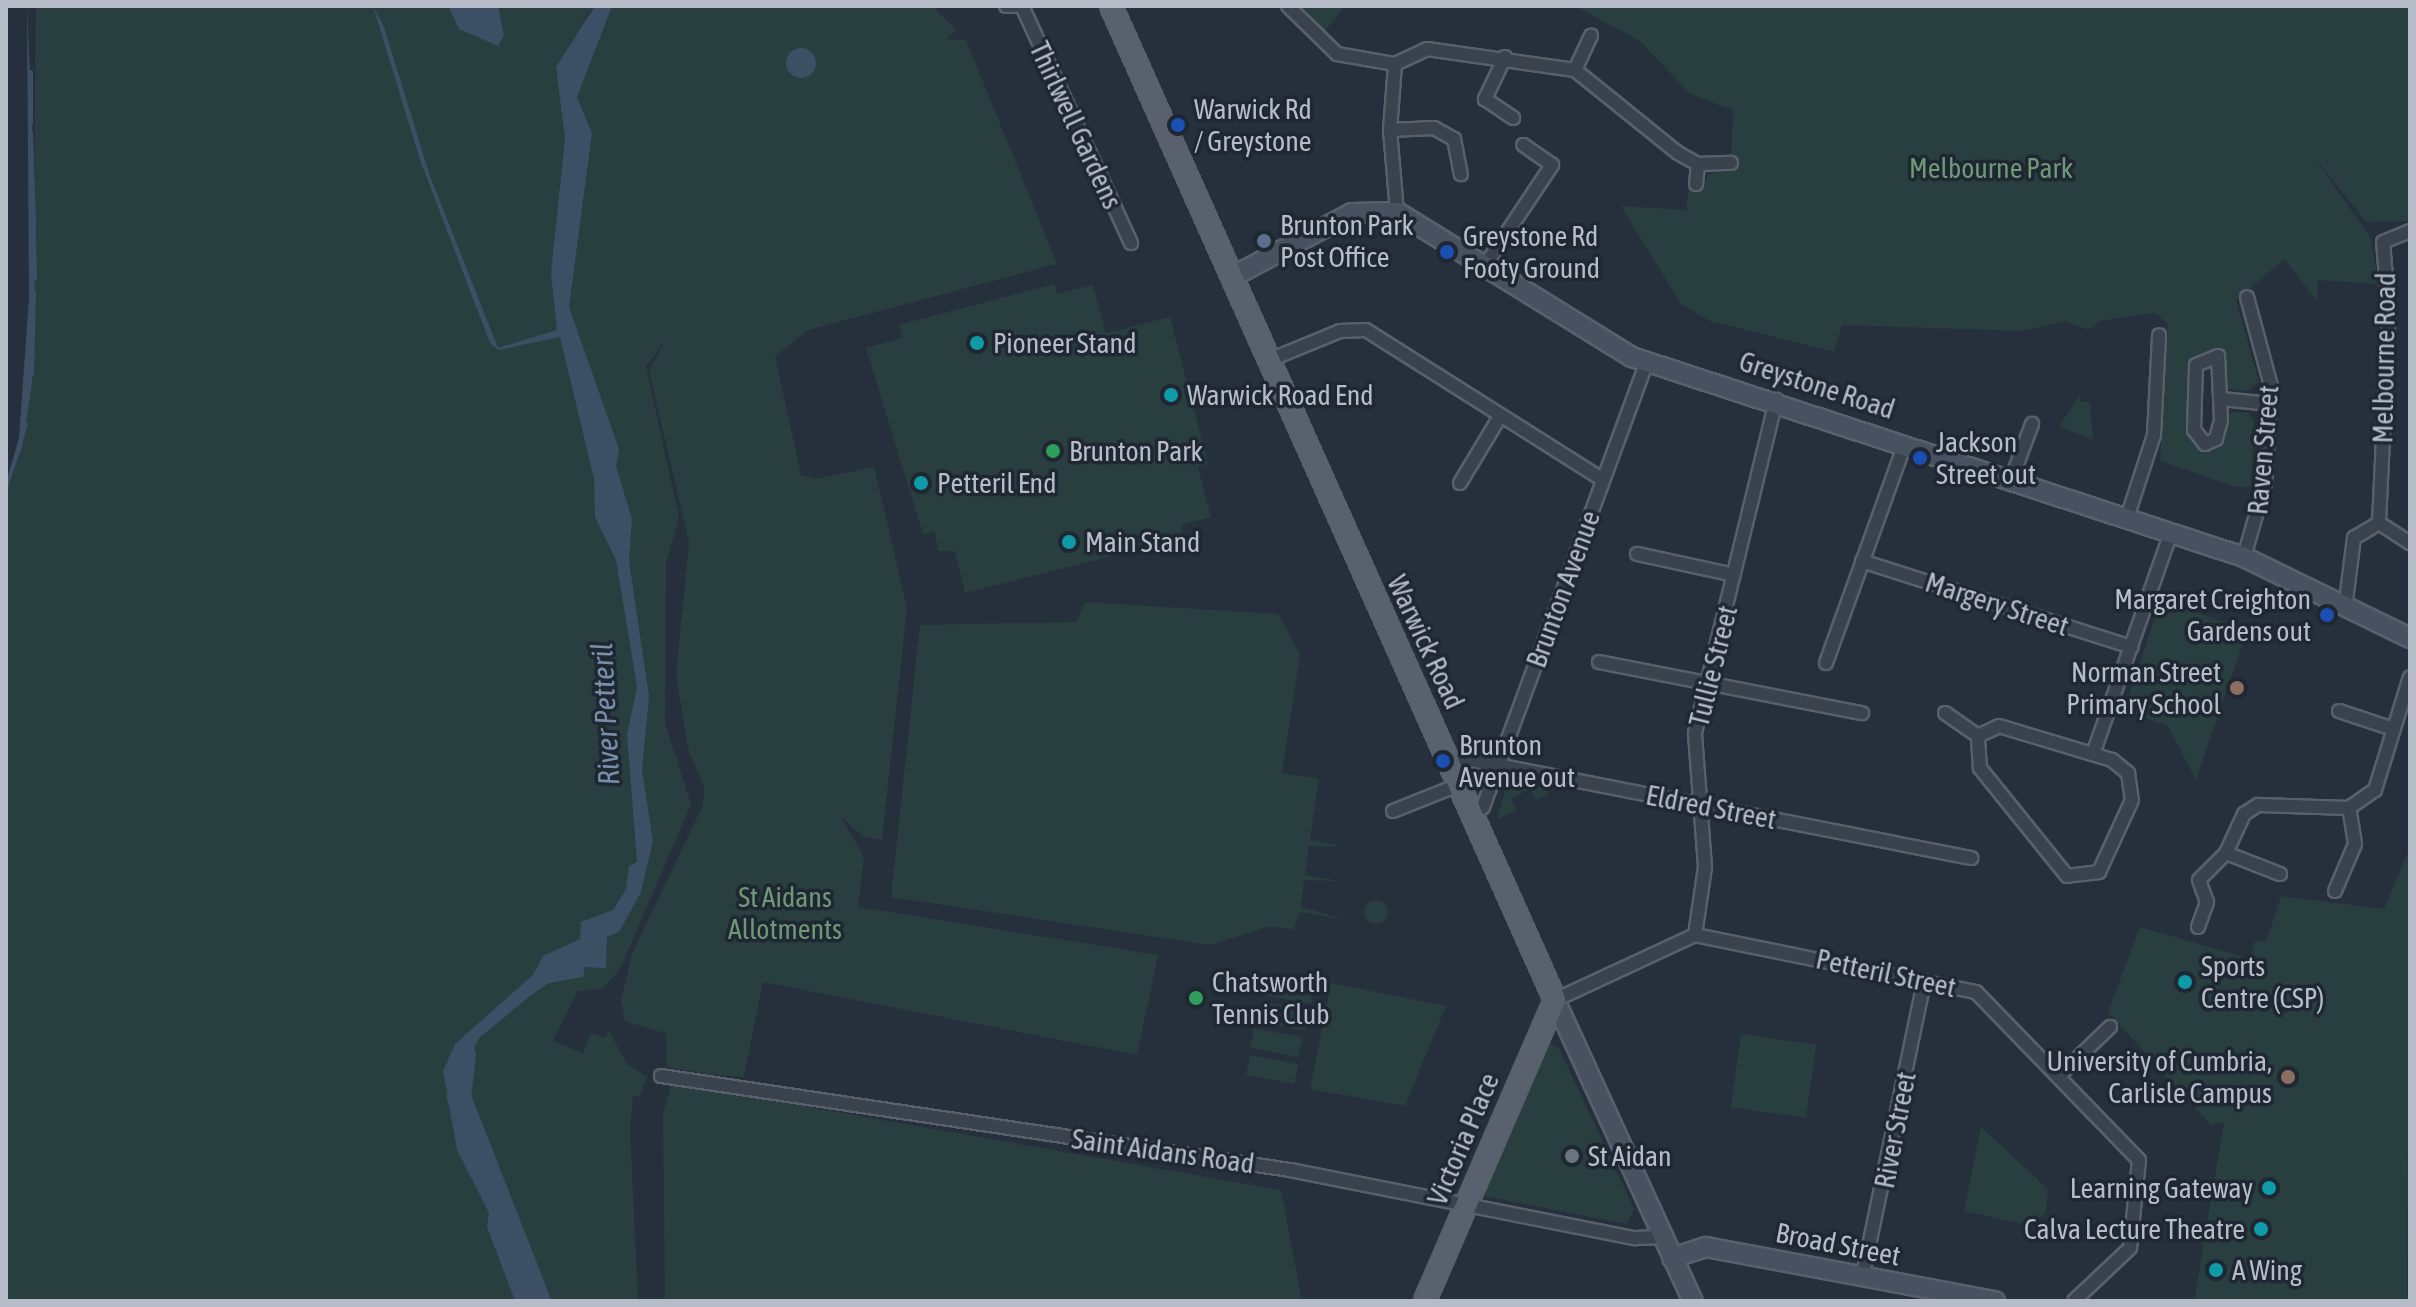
<!DOCTYPE html>
<style>
body{margin:0}
#map{position:relative;width:2416px;height:1307px;overflow:hidden;background:#26303d;font-family:"Asap Condensed",sans-serif}
div>[style]{position:absolute}
[style*='--x']{left:calc(var(--x)*1px);top:calc(var(--y)*1px);width:calc(var(--w)*1px);rotate:calc(var(--a)*1deg)}
.green>*{inset:0;background:#293e3f;transform-origin:0 0}
.round{border-radius:50%}
.water>*{inset:0;background:#3c4f65}
.stream>*{height:4px;margin:-2px;padding:0 2px;transform-origin:2px;border-radius:2px;background:#3c4f65}
.river>*{height:24px;margin:-12px;padding:0 12px;transform-origin:12px;border-radius:12px;background:#3c4f65}
.roads{filter:drop-shadow(2px 0 #57606b) drop-shadow(-2px 0 #57606b) drop-shadow(0 2px #57606b) drop-shadow(0 -2px #57606b)}
.street>*{height:12px;margin:-6px;padding:0 6px;transform-origin:6px;border-radius:6px;background:#39424d}
.secondary>*{height:18px;margin:-9px;padding:0 9px;transform-origin:9px;border-radius:9px;background:#485160}
.primary>*{height:20px;margin:-10px;padding:0 10px;transform-origin:10px;border-radius:10px;background:#58616d}
.dots>*{width:22px;height:22px;translate:-50% -50%;box-sizing:border-box;border:4px solid #1e2732;border-radius:50%}
span{translate:-50% -50%;white-space:nowrap;text-align:center;line-height:1.15;-webkit-text-stroke:7px #1e2732;paint-order:stroke}
.poi-label{font-size:28px;color:#b6bdc8}
.left{translate:0 -50%;text-align:left}
.right{translate:-100% -50%;text-align:right}
.street-label{font-size:28px;color:#b6bdc8}
.park-label{font-size:28px;color:#6e9876}
.water-label{font-size:30px;color:#788faa;font-style:italic}
.frame{position:absolute;inset:0;border:8px solid #b6bdc8;pointer-events:none}
</style>
<div id="map">
<div class="green">
<div style="clip-path:polygon(36px 6px,595px 6px,580px 23px,599px 6px,933px 6px,956px 30px,946px 39px,966px 40px,1057px 264px,808px 330px,775px 356px,801px 475px,816px 479px,874px 467px,907px 608px,882px 840px,863px 836px,841px 817px,864px 857px,858px 907px,1158px 955px,1137px 1055px,763px 982px,744px 1077px,707px 1074px,667px 1067px,666px 1034px,625px 1021px,621px 1001px,632px 954px,703px 805px,704px 787px,688px 749px,676px 674px,689px 542px,649px 371px,665px 341px,646px 366px,679px 518px,666px 563px,665px 723px,691px 804px,621px 967px,604px 988px,578px 991px,553px 1041px,583px 1053px,591px 1033px,606px 1038px,608px 1029px,627px 1064px,647px 1077px,640px 1097px,633px 1096px,630px 1128px,638px 1301px,6px 1301px,6px 488px,32px 383px)"></div>
<div style="clip-path:polygon(1302px 6px,1345px 6px,1325px 31px)"></div>
<div style="clip-path:polygon(1575px 6px,2410px 6px,2410px 221px,2366px 222px,2315px 158px,2370px 237px,2379px 284px,2318px 280px,2317px 301px,2284px 259px,2236px 301px,2259px 382px,2247px 391px,2225px 389px,2222px 354px,2196px 356px,2195px 442px,2208px 448px,2224px 413px,2247px 412px,2254px 421px,2251px 487px,2236px 487px,2160px 461px,2168px 324px,2155px 313px,2099px 321px,2089px 330px,2064px 321px,2023px 331px,1842px 325px,1834px 352px,1710px 321px,1681px 304px,1621px 206px,1686px 210px,1689px 189px,1702px 189px,1708px 175px,1731px 167px,1733px 110px,1690px 94px,1640px 41px)"></div>
<div style="clip-path:polygon(1054px 284px,1057px 294px,1093px 285px,1106px 333px,1170px 317px,1208px 464px,1198px 467px,1211px 517px,1181px 525px,1184px 538px,965px 593px,955px 551px,939px 551px,934px 531px,923px 534px,866px 348px,902px 338px,899px 325px)"></div>
<div style="clip-path:polygon(2080px 395px,2080px 402px,2090px 402px,2093px 440px,2059px 426px)"></div>
<div style="clip-path:polygon(2161px 599px,2247px 631px,2196px 780px,2168px 726px,2124px 711px)"></div>
<div style="clip-path:polygon(1085px 602px,1278px 614px,1300px 654px,1282px 773px,1319px 779px,1310px 839px,1342px 847px,1309px 846px,1305px 875px,1339px 881px,1304px 880px,1301px 907px,1347px 920px,1300px 912px,1293px 930px,1270px 926px,1210px 945px,891px 897px,920px 625px,1076px 622px)"></div>
<div style="clip-path:polygon(1508px 782px,1547px 788px,1548px 794px,1536px 800px,1530px 789px,1511px 799px,1516px 810px,1497px 819px)"></div>
<div style="clip-path:polygon(2410px 847px,2407px 1301px,2194px 1301px,2224px 1122px,2211px 1125px,2108px 1012px,2140px 927px,2250px 959px,2255px 941px,2266px 942px,2281px 896px,2384px 909px)"></div>
<div class="round" style="left:1364px;top:900px;width:24px;height:24px"></div>
<div style="left:1267px;top:975px;width:49px;height:20px;rotate:11deg"></div>
<div style="clip-path:polygon(1331px 983px,1446px 1006px,1405px 1106px,1310px 1089px)"></div>
<div style="left:1261px;top:1001px;width:49px;height:21px;rotate:11deg"></div>
<div style="left:1254px;top:1028px;width:49px;height:20px;rotate:11deg"></div>
<div style="left:1741px;top:1034px;width:76px;height:74px;rotate:8deg"></div>
<div style="clip-path:polygon(1545px 1039px,1560px 1050px,1634px 1209px,1627px 1224px,1478px 1195px)"></div>
<div style="left:1250px;top:1055px;width:49px;height:20px;rotate:11deg"></div>
<div style="clip-path:polygon(672px 1083px,1281px 1190px,1302px 1301px,665px 1301px,663px 1114px)"></div>
<div style="clip-path:polygon(1981px 1127px,2048px 1189px,2046px 1212px,2031px 1226px,1964px 1211px)"></div>
</div>
<div class="water">
<div style="clip-path:polygon(27px 6px,36px 219px,32px 383px,22px 448px,6px 488px,19px 437px,29px 299px)"></div>
<div style="clip-path:polygon(373px 6px,384px 27px,430px 176px,498px 348px,557px 330px,551px 273px,565px 138px,556px 67px,595px 6px,612px 6px,577px 97px,592px 133px,569px 307px,619px 449px,616px 466px,632px 519px,629px 561px,649px 696px,642px 770px,653px 841px,641px 892px,619px 932px,607px 937px,606px 968px,585px 967px,583px 977px,549px 983px,530px 996px,479px 1038px,459px 1081px,470px 1128px,539px 1301px,515px 1301px,487px 1227px,489px 1213px,457px 1150px,443px 1071px,455px 1044px,533px 975px,543px 956px,580px 939px,581px 922px,613px 910px,626px 889px,629px 866px,637px 862px,627px 734px,637px 687px,616px 560px,595px 517px,594px 479px,560px 337px,498px 350px,490px 343px,420px 160px)"></div>
<div style="clip-path:polygon(448px 6px,498px 6px,504px 35px,498px 46px,459px 29px)"></div>
<div class="round" style="left:786px;top:48px;width:30px;height:30px"></div>
</div>
<div class="stream">
<div style="--x:31;--y:124;--w:52;--a:-90"></div>
<div style="--x:31;--y:132;--w:147;--a:88.4"></div>
<div style="--x:32;--y:375;--w:83;--a:-88.6"></div>
<div style="--x:6;--y:488;--w:67;--a:-72.6"></div>
</div>
<div class="river">
<div style="--x:464;--y:1055;--w:42;--a:96.8"></div>
<div style="--x:459;--y:1097;--w:219;--a:68.6"></div>
</div>
<div class="roads">
<div class="street">
<div style="--x:1006;--y:6;--w:9;--a:0"></div>
<div style="--x:1022;--y:6;--w:261;--a:65.3"></div>
<div style="--x:1288;--y:6;--w:69;--a:44.4"></div>
<div style="--x:1337;--y:54;--w:59;--a:9.8"></div>
<div style="--x:1395;--y:64;--w:66;--a:94.3"></div>
<div style="--x:1390;--y:130;--w:82;--a:85.1"></div>
<div style="--x:1505;--y:57;--w:47;--a:115.5"></div>
<div style="--x:1485;--y:99;--w:34;--a:34"></div>
<div style="--x:1395;--y:64;--w:35;--a:-25"></div>
<div style="--x:1427;--y:49;--w:149;--a:8.1"></div>
<div style="--x:1575;--y:70;--w:132;--a:38.9"></div>
<div style="--x:1678;--y:153;--w:23;--a:29"></div>
<div style="--x:1698;--y:164;--w:33;--a:-2"></div>
<div style="--x:1575;--y:70;--w:38;--a:-65"></div>
<div style="--x:1390;--y:130;--w:44;--a:-2.6"></div>
<div style="--x:1434;--y:128;--w:23;--a:29"></div>
<div style="--x:1454;--y:139;--w:36;--a:79"></div>
<div style="--x:1696;--y:184;--w:20;--a:-84"></div>
<div style="--x:1484;--y:267;--w:123;--a:-56.3"></div>
<div style="--x:1552;--y:165;--w:35;--a:-145"></div>
<div style="--x:2218;--y:356;--w:64;--a:87.3"></div>
<div style="--x:2221;--y:420;--w:20;--a:105"></div>
<div style="--x:2216;--y:439;--w:12;--a:156"></div>
<div style="--x:2205;--y:444;--w:18;--a:-128"></div>
<div style="--x:2194;--y:430;--w:65;--a:-88.2"></div>
<div style="--x:2196;--y:365;--w:24;--a:-22"></div>
<div style="--x:1267;--y:361;--w:79;--a:-22.3"></div>
<div style="--x:1340;--y:331;--w:26;--a:-2"></div>
<div style="--x:1366;--y:330;--w:280;--a:32.3"></div>
<div style="--x:2222;--y:399;--w:48;--a:5.9"></div>
<div style="--x:2011;--y:480;--w:60;--a:-69.4"></div>
<div style="--x:1460;--y:483;--w:76;--a:-59"></div>
<div style="--x:2127;--y:518;--w:87;--a:-72"></div>
<div style="--x:2154;--y:435;--w:100;--a:-87.1"></div>
<div style="--x:2379;--y:523;--w:37;--a:33"></div>
<div style="--x:1637;--y:554;--w:99;--a:12.2"></div>
<div style="--x:2244;--y:557;--w:76;--a:-74"></div>
<div style="--x:2265;--y:484;--w:98;--a:-86.5"></div>
<div style="--x:2271;--y:386;--w:92;--a:-105.1"></div>
<div style="--x:1862;--y:561;--w:283;--a:17.7"></div>
<div style="--x:2346;--y:601;--w:64;--a:-82.8"></div>
<div style="--x:2354;--y:538;--w:29;--a:-31"></div>
<div style="--x:2379;--y:523;--w:210;--a:-87.3"></div>
<div style="--x:2389;--y:313;--w:71;--a:-94.8"></div>
<div style="--x:2383;--y:242;--w:29;--a:-22"></div>
<div style="--x:1599;--y:662;--w:268;--a:11"></div>
<div style="--x:1826;--y:663;--w:233;--a:-70.2"></div>
<div style="--x:2339;--y:711;--w:54;--a:18.4"></div>
<div style="--x:1945;--y:713;--w:40;--a:34.9"></div>
<div style="--x:1999;--y:726;--w:118;--a:16.7"></div>
<div style="--x:2112;--y:760;--w:21;--a:39"></div>
<div style="--x:2128;--y:773;--w:27;--a:82"></div>
<div style="--x:2132;--y:800;--w:79;--a:114.6"></div>
<div style="--x:2099;--y:872;--w:32;--a:173"></div>
<div style="--x:2067;--y:876;--w:139;--a:-128.9"></div>
<div style="--x:1980;--y:768;--w:32;--a:-94"></div>
<div style="--x:1978;--y:736;--w:23;--a:-25"></div>
<div style="--x:2093;--y:754;--w:232;--a:-70.6"></div>
<div style="--x:1452;--y:764;--w:15;--a:-20"></div>
<div style="--x:1466;--y:759;--w:515;--a:11.09"></div>
<div style="--x:1393;--y:811;--w:73;--a:-21.7"></div>
<div style="--x:1474;--y:814;--w:11;--a:-38"></div>
<div style="--x:1483;--y:807;--w:475;--a:-69.8"></div>
<div style="--x:2226;--y:853;--w:43;--a:-65.2"></div>
<div style="--x:2244;--y:814;--w:17;--a:-33"></div>
<div style="--x:2258;--y:805;--w:91;--a:1.9"></div>
<div style="--x:2335;--y:891;--w:51;--a:-66.9"></div>
<div style="--x:2355;--y:844;--w:36;--a:-99"></div>
<div style="--x:2349;--y:808;--w:32;--a:-35"></div>
<div style="--x:2375;--y:790;--w:118;--a:-72.8"></div>
<div style="--x:2198;--y:927;--w:27;--a:-70"></div>
<div style="--x:2207;--y:902;--w:23;--a:-110"></div>
<div style="--x:2199;--y:880;--w:38;--a:-45"></div>
<div style="--x:2226;--y:853;--w:58;--a:21.3"></div>
<div style="--x:1695;--y:935;--w:69;--a:-81.6"></div>
<div style="--x:1705;--y:867;--w:134;--a:-94.3"></div>
<div style="--x:1695;--y:733;--w:343;--a:-76.3"></div>
<div style="--x:1555;--y:1000;--w:154;--a:-24.9"></div>
<div style="--x:1695;--y:935;--w:287;--a:11.5"></div>
<div style="--x:1976;--y:992;--w:234;--a:45.9"></div>
<div style="--x:2139;--y:1160;--w:88;--a:95.8"></div>
<div style="--x:2130;--y:1248;--w:77;--a:136.6"></div>
<div style="--x:661;--y:1076;--w:636;--a:8.5"></div>
<div style="--x:1290;--y:1170;--w:352;--a:11.2"></div>
<div style="--x:1635;--y:1238;--w:27;--a:-2"></div>
<div style="--x:2059;--y:1076;--w:71;--a:-43.9"></div>
<div style="--x:1862;--y:1279;--w:304;--a:-78.2"></div>
</div>
<div class="secondary">
<div style="--x:1232;--y:277;--w:136;--a:-28.1"></div>
<div style="--x:1352;--y:213;--w:45;--a:-1.3"></div>
<div style="--x:1397;--y:212;--w:276;--a:31.7"></div>
<div style="--x:1632;--y:357;--w:644;--a:18.1"></div>
<div style="--x:2244;--y:557;--w:185;--a:26"></div>
<div style="--x:1555;--y:1000;--w:331;--a:65.4"></div>
<div style="--x:1672;--y:1258;--w:36;--a:-18"></div>
<div style="--x:1706;--y:1247;--w:294;--a:10.6"></div>
</div>
<div class="primary">
<div style="--x:1111;--y:6;--w:1089;--a:65.93"></div>
<div style="--x:1555;--y:1000;--w:328;--a:113.4"></div>
</div>
</div>
<div class="dots">
<div style="left:1178px;top:125px;background:#1a4fb4"></div>
<div style="left:1264px;top:241px;background:#5c6f8a"></div>
<div style="left:1447px;top:252px;background:#1a4fb4"></div>
<div style="left:977px;top:343px;background:#0f9aa8"></div>
<div style="left:1171px;top:395px;background:#0f9aa8"></div>
<div style="left:1053px;top:451px;background:#2e9e5b"></div>
<div style="left:1920px;top:458px;background:#1a4fb4"></div>
<div style="left:921px;top:483px;background:#0f9aa8"></div>
<div style="left:1069px;top:542px;background:#0f9aa8"></div>
<div style="left:2327px;top:615px;background:#1a4fb4"></div>
<div style="left:2237px;top:688px;background:#8d6e63"></div>
<div style="left:1443px;top:761px;background:#1a4fb4"></div>
<div style="left:2185px;top:982px;background:#0f9aa8"></div>
<div style="left:1196px;top:998px;background:#2e9e5b"></div>
<div style="left:2288px;top:1077px;background:#8d6e63"></div>
<div style="left:1572px;top:1156px;background:#6b7280"></div>
<div style="left:2269px;top:1188px;background:#0f9aa8"></div>
<div style="left:2261px;top:1229px;background:#0f9aa8"></div>
<div style="left:2216px;top:1270px;background:#0f9aa8"></div>
</div>
<div class="poi-label">
<span class="left" style="left:1194px;top:125px">Warwick Rd<br>/ Greystone</span>
<span class="left" style="left:1280px;top:241px">Brunton Park<br>Post Office</span>
<span class="left" style="left:1463px;top:252px">Greystone Rd<br>Footy Ground</span>
<span class="left" style="left:993px;top:343px">Pioneer Stand</span>
<span class="left" style="left:1187px;top:395px">Warwick Road End</span>
<span class="left" style="left:1936px;top:458px">Jackson<br>Street out</span>
<span class="left" style="left:1069px;top:451px">Brunton Park</span>
<span class="left" style="left:937px;top:483px">Petteril End</span>
<span class="left" style="left:1085px;top:542px">Main Stand</span>
<span class="right" style="left:2311px;top:615px">Margaret Creighton<br>Gardens out</span>
<span class="right" style="left:2221px;top:688px">Norman Street<br>Primary School</span>
<span class="left" style="left:1459px;top:761px">Brunton<br>Avenue out</span>
<span class="left" style="left:2201px;top:982px">Sports<br>Centre (CSP)</span>
<span class="left" style="left:1212px;top:998px">Chatsworth<br>Tennis Club</span>
<span class="right" style="left:2272px;top:1077px">University of Cumbria,<br>Carlisle Campus</span>
<span class="left" style="left:1588px;top:1156px">St Aidan</span>
<span class="right" style="left:2253px;top:1188px">Learning Gateway</span>
<span class="right" style="left:2245px;top:1229px">Calva Lecture Theatre</span>
<span class="left" style="left:2232px;top:1270px">A Wing</span>
</div>
<div class="street-label">
<span style="left:1076px;top:125px;rotate:65deg">Thirlwell Gardens</span>
<span style="left:2384px;top:358px;rotate:-89deg">Melbourne Road</span>
<span style="left:1817px;top:385px;rotate:18deg">Greystone Road</span>
<span style="left:2263px;top:450px;rotate:-85deg">Raven Street</span>
<span style="left:1563px;top:589px;rotate:-70deg">Brunton Avenue</span>
<span style="left:1997px;top:604px;rotate:18deg">Margery Street</span>
<span style="left:1426px;top:642px;rotate:65deg">Warwick Road</span>
<span style="left:1713px;top:666px;rotate:-76deg">Tullie Street</span>
<span style="left:1711px;top:807px;rotate:11deg">Eldred Street</span>
<span style="left:1886px;top:973px;rotate:12deg">Petteril Street</span>
<span style="left:1895px;top:1130px;rotate:-79deg">River Street</span>
<span style="left:1463px;top:1139px;rotate:-67deg">Victoria Place</span>
<span style="left:1163px;top:1151px;rotate:8deg">Saint Aidans Road</span>
<span style="left:1838px;top:1244px;rotate:11deg">Broad Street</span>
</div>
<div class="park-label">
<span style="left:1991px;top:168px">Melbourne Park</span>
<span style="left:785px;top:913px">St Aidans<br>Allotments</span>
</div>
<div class="water-label">
<span style="left:605px;top:714px;rotate:-93deg">River Petteril</span>
</div>
<div class="frame"></div>
</div>
